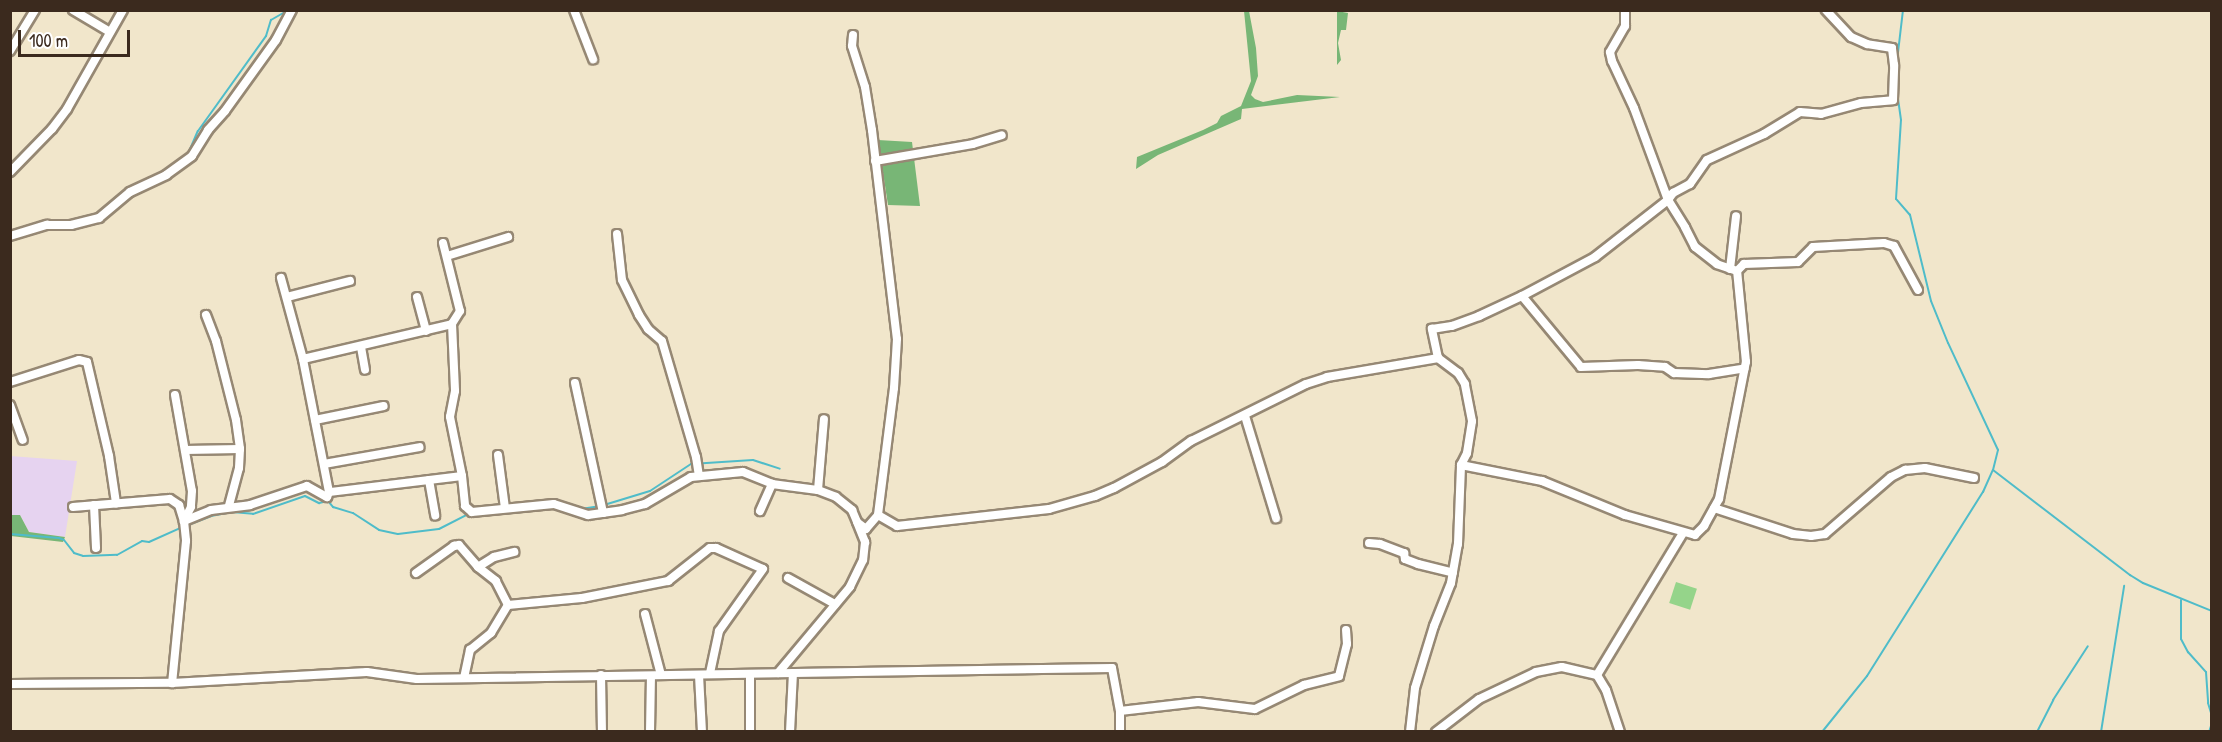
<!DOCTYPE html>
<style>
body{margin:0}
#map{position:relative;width:2222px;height:742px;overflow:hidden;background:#f1e6cb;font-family:"Patrick Hand",sans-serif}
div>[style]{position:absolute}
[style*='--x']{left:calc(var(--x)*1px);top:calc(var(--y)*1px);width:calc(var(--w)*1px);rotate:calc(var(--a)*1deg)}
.built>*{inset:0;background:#e6d3f0}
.green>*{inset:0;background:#95d48a;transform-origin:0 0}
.forest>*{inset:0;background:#78b676}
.stream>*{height:2px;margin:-1px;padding:0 1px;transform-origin:1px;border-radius:1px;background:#4fbcc9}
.roads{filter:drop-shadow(2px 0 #968874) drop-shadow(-2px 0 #968874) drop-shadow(0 2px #968874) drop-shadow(0 -2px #968874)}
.street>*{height:8px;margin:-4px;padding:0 4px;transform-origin:4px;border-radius:4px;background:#fff}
span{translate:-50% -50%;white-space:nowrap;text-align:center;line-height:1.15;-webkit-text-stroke:6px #fff;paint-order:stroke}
.frame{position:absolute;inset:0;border:12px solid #3b2a1e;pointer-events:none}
.scale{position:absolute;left:18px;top:30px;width:112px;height:27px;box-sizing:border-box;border:3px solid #3b2a1e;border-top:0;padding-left:8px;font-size:18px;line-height:21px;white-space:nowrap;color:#3b2a1e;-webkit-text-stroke:4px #fff;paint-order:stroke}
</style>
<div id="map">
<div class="built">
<div style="clip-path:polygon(10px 456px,77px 461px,65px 537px,29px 532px,20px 515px,11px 515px)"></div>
</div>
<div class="green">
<div style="left:1676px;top:582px;width:22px;height:22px;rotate:18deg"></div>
</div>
<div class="forest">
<div style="clip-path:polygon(1244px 11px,1249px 11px,1256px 48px,1258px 76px,1251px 95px,1255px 99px,1263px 102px,1297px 95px,1340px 97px,1242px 109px,1241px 119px,1158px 155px,1136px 169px,1137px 157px,1203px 130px,1217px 123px,1221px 116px,1241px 106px,1251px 81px)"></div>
<div style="clip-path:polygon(1337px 11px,1348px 13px,1346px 30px,1341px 30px,1338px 43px,1341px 60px,1337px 65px)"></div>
<div style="clip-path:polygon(878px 140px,912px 142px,920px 206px,888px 205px)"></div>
<div style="clip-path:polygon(11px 515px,20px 515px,29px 532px,65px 537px,63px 542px,11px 536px)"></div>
</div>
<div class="stream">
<div style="--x:1897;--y:61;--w:51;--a:-83.3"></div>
<div style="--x:135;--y:186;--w:38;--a:-28"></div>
<div style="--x:169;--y:168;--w:24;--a:-36"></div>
<div style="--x:188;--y:154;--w:25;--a:-67"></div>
<div style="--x:198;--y:131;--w:117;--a:-54.4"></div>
<div style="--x:266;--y:36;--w:17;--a:-73"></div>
<div style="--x:271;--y:20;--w:20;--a:-30"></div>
<div style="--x:1993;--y:470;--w:173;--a:37.5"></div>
<div style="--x:2130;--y:575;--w:15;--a:32"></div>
<div style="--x:2143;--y:583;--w:74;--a:22.1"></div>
<div style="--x:507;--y:504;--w:48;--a:-3.6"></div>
<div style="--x:604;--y:505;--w:48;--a:-16.9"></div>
<div style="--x:650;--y:491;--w:49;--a:-33.4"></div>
<div style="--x:691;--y:464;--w:62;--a:-3.7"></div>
<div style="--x:753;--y:460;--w:28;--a:18"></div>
<div style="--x:484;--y:507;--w:18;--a:-9"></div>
<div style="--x:581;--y:509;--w:18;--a:-9"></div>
<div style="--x:188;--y:525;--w:25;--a:-21"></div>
<div style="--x:211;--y:516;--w:21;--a:-11"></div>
<div style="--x:232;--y:512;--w:21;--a:5"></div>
<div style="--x:253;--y:514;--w:55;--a:-19.1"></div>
<div style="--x:305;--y:496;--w:16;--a:27"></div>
<div style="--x:319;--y:503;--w:9;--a:-13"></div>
<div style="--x:328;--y:501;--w:8;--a:50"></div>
<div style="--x:333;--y:507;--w:21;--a:17"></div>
<div style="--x:353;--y:513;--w:31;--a:33"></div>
<div style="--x:379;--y:530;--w:19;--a:12"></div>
<div style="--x:398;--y:534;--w:41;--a:-7"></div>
<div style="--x:439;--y:529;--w:36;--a:-27"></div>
<div style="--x:10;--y:534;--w:49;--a:4.7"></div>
<div style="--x:59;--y:538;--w:5;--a:22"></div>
<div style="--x:64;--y:540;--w:16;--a:52"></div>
<div style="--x:74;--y:553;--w:9;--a:18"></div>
<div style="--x:83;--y:556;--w:34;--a:-2"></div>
<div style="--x:117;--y:555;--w:29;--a:-29"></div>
<div style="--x:142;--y:541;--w:7;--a:8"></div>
<div style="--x:149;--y:542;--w:37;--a:-24"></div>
<div style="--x:2181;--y:600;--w:39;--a:90"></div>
<div style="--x:2181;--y:639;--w:15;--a:62"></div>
<div style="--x:2188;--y:652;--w:27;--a:48"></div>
<div style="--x:2206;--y:672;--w:31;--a:86"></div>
<div style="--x:2208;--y:703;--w:14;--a:73"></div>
<div style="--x:1822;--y:732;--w:72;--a:-51.2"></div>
<div style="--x:1867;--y:676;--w:218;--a:-57.8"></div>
<div style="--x:1983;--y:492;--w:24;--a:-66"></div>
<div style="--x:1993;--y:470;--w:21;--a:-76"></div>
<div style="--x:1998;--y:450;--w:118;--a:-115"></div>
<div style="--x:1948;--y:343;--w:45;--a:-112"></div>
<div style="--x:1931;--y:301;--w:89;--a:-103.7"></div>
<div style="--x:1910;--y:215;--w:21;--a:-131"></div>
<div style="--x:1896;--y:199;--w:79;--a:-86.4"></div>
<div style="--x:1901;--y:120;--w:29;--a:-98"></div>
<div style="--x:2037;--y:732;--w:36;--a:-63"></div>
<div style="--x:2053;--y:700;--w:64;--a:-57.1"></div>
<div style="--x:2101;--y:732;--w:148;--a:-81"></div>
<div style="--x:2209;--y:732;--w:9;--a:-72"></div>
</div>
<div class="roads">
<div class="street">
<div style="--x:73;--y:10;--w:43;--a:30.7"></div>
<div style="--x:574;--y:10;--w:53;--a:68.8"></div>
<div style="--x:853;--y:35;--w:11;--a:95"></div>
<div style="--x:852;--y:46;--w:43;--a:72.4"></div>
<div style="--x:865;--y:87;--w:44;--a:80.8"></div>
<div style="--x:872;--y:130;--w:210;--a:83.2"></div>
<div style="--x:897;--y:339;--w:49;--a:93.5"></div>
<div style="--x:894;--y:388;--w:128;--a:97.2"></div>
<div style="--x:878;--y:515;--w:18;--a:131"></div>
<div style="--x:866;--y:529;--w:10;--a:-143"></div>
<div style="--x:10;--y:51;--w:48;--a:-58.6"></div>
<div style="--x:875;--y:161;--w:99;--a:-9.8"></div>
<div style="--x:973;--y:144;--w:30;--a:-17"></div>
<div style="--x:10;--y:172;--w:60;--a:-45.7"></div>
<div style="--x:52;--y:129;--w:25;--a:-53"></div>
<div style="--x:67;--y:109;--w:114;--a:-60.5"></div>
<div style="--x:617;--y:234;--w:46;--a:83.8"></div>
<div style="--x:622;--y:280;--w:39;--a:64"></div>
<div style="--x:639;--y:315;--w:17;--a:57"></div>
<div style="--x:648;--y:329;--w:18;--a:41"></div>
<div style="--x:662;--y:341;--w:121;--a:73.7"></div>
<div style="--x:696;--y:457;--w:18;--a:81"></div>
<div style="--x:10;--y:236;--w:39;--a:-17"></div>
<div style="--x:47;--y:225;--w:24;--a:0"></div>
<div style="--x:71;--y:225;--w:29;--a:-14"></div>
<div style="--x:99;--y:218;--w:40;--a:-40"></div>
<div style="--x:130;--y:192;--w:40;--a:-25"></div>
<div style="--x:166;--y:175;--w:32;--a:-36"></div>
<div style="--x:192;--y:156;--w:31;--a:-58"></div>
<div style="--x:208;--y:130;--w:25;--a:-48"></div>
<div style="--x:225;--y:111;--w:87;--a:-54.3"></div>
<div style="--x:276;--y:40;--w:34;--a:-62"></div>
<div style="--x:443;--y:243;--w:70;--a:76"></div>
<div style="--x:460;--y:311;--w:15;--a:122"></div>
<div style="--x:447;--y:256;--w:64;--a:-17.3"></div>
<div style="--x:1730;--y:269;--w:53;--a:-83.5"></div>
<div style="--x:1737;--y:271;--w:10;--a:-45"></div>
<div style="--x:1744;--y:264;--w:54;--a:-2.1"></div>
<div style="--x:1798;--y:262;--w:21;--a:-45"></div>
<div style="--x:1813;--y:247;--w:71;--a:-3.2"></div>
<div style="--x:1884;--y:243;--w:10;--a:17"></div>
<div style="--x:1894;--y:246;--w:50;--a:61.4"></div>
<div style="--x:1522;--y:296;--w:92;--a:50.3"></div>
<div style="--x:1581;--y:367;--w:57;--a:-2"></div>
<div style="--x:1638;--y:365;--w:27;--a:4"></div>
<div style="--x:1665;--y:367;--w:11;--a:34"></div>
<div style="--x:1674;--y:373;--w:35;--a:2"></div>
<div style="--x:1709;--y:374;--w:36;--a:-9"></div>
<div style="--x:287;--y:297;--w:65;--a:-14.3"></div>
<div style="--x:417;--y:297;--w:35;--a:75"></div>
<div style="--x:206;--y:315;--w:28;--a:69"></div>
<div style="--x:216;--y:341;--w:81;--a:75.8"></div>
<div style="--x:236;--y:420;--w:29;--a:82"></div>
<div style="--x:240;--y:449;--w:19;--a:93"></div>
<div style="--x:239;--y:468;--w:39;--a:105"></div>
<div style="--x:361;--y:347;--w:23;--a:80"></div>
<div style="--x:303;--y:359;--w:153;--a:-13.2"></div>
<div style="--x:452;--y:324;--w:67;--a:87.4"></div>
<div style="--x:455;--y:391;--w:26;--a:101"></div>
<div style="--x:450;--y:417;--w:60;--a:78.5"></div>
<div style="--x:462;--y:476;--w:134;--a:173.1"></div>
<div style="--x:10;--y:382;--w:72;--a:-17.7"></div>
<div style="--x:79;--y:360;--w:8;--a:14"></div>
<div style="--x:87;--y:362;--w:97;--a:76.8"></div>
<div style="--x:109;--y:456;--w:48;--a:81.5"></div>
<div style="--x:575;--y:383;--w:133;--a:77.8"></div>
<div style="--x:175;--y:395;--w:97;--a:80"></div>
<div style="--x:192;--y:491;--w:16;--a:94"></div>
<div style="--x:191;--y:507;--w:16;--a:117"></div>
<div style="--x:10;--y:405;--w:37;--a:70"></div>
<div style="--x:1245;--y:416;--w:107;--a:73.1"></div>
<div style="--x:315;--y:420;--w:70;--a:-11.5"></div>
<div style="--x:185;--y:450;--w:55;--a:-1"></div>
<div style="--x:498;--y:455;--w:53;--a:82.5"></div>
<div style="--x:324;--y:464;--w:97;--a:-10"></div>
<div style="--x:1461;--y:465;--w:83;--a:11.2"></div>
<div style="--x:1542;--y:481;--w:90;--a:22.3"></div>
<div style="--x:1625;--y:515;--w:73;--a:15.9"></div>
<div style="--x:1695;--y:535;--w:13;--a:-45"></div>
<div style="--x:1704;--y:526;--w:31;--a:-61"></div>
<div style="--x:1719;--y:499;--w:140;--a:-78.9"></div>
<div style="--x:1746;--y:362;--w:91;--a:-95.6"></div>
<div style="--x:1737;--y:271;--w:21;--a:-161"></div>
<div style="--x:1717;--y:264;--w:28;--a:-142"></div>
<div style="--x:1695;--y:247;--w:22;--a:-117"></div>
<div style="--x:1685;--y:227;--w:32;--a:-122"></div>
<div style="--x:1668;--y:200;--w:98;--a:-110.3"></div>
<div style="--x:1634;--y:108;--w:52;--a:-115.1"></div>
<div style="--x:1612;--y:61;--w:9;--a:-103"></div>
<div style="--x:1610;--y:52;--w:30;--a:-60"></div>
<div style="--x:1625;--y:26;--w:16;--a:-90"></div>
<div style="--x:462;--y:476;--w:30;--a:84"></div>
<div style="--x:465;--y:506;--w:9;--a:41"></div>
<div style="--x:472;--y:512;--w:82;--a:-5.6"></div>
<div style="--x:554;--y:504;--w:36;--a:18"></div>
<div style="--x:588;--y:515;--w:34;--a:-8"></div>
<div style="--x:622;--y:510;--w:24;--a:-15"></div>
<div style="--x:645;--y:504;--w:53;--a:-30.4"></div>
<div style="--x:691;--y:477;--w:52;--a:-5.5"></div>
<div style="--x:743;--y:472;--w:31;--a:22"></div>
<div style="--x:772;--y:484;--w:46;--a:7.4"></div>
<div style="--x:818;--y:490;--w:19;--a:21"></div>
<div style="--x:836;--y:497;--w:21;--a:39"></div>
<div style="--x:852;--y:510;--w:13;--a:67"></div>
<div style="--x:857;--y:522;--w:22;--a:68"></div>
<div style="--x:865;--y:542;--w:18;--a:96"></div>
<div style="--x:863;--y:560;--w:30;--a:116"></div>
<div style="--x:850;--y:587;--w:112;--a:129.9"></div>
<div style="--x:429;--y:480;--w:36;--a:80"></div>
<div style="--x:818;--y:490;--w:71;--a:-85.2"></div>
<div style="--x:94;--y:505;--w:43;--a:87.3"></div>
<div style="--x:73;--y:507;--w:97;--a:-4.7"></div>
<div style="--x:170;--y:499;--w:11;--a:34"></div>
<div style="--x:179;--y:505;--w:17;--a:73"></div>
<div style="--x:184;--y:521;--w:20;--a:84"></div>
<div style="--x:186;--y:541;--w:143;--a:95.6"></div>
<div style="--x:1714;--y:508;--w:83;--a:18.2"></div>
<div style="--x:1793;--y:534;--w:18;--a:6"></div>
<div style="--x:1811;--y:536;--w:14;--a:-8"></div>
<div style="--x:1825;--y:534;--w:87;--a:-40.8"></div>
<div style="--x:1891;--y:477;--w:16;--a:-27"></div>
<div style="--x:1905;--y:470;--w:20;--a:-6"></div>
<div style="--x:1925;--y:468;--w:50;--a:11.5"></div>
<div style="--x:760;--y:511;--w:30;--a:-66"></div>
<div style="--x:878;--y:515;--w:22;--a:30"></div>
<div style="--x:897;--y:526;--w:153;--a:-6.4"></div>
<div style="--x:1049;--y:509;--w:48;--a:-15.8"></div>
<div style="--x:1095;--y:496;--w:21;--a:-23"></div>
<div style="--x:1114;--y:488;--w:55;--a:-28.4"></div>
<div style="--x:1162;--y:462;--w:36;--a:-36"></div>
<div style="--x:1191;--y:441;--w:128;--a:-26.4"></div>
<div style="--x:1306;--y:384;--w:22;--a:-18"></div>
<div style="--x:1327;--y:377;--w:113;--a:-9.7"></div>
<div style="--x:184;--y:521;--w:29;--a:-22"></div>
<div style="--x:211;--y:510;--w:39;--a:-7"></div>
<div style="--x:250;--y:505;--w:60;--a:-18.4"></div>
<div style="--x:307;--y:486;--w:23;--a:29"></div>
<div style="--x:327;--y:497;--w:5;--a:-68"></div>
<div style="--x:329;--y:492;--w:136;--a:-101.1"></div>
<div style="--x:303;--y:359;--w:84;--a:-105.2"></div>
<div style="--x:1369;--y:543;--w:11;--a:5"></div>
<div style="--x:1380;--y:544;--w:26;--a:21"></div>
<div style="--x:1404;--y:553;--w:6;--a:81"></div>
<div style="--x:1405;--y:559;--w:14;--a:21"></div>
<div style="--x:1418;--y:564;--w:36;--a:14"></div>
<div style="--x:416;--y:573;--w:47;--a:-35.4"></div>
<div style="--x:454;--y:546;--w:5;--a:-11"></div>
<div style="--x:459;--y:545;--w:29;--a:49"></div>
<div style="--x:788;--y:578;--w:54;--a:29"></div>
<div style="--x:508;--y:605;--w:74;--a:-5.4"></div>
<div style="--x:582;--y:598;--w:88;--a:-11.2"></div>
<div style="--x:668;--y:581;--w:53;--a:-38.2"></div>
<div style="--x:710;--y:548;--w:6;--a:0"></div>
<div style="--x:716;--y:548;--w:51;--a:24.1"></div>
<div style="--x:763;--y:569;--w:76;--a:125.4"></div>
<div style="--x:719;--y:631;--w:43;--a:102.1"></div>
<div style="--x:645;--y:614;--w:63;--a:75.3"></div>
<div style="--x:750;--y:674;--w:58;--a:90"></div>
<div style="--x:601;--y:675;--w:57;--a:89"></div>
<div style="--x:699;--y:675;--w:57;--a:87"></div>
<div style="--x:1597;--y:675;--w:166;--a:-58.8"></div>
<div style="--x:464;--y:678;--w:29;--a:-78"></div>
<div style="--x:470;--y:650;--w:27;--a:-39"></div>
<div style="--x:491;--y:633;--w:33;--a:-59"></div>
<div style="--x:508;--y:605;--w:27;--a:-117"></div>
<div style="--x:496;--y:581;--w:23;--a:-142"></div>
<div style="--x:478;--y:567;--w:19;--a:-32"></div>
<div style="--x:494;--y:557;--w:21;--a:-14"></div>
<div style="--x:10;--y:684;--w:162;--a:-0.4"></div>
<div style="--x:172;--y:683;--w:195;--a:-3.2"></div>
<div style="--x:367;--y:672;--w:50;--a:8"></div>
<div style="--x:417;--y:679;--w:695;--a:-0.91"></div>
<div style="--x:1112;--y:668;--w:44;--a:79.5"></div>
<div style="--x:1120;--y:711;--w:21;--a:90"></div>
<div style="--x:1120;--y:711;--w:79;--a:-6.6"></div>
<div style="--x:1198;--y:702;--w:57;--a:7"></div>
<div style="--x:1255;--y:709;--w:55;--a:-26.1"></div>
<div style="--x:1304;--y:685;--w:36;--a:-14"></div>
<div style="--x:1339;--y:676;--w:33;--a:-76"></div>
<div style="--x:1347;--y:644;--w:14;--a:-94"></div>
<div style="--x:650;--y:732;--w:56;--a:-89"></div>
<div style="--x:790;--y:732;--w:59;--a:-87.1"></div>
<div style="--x:1410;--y:732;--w:44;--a:-83.5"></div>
<div style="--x:1415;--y:688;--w:65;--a:-73"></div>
<div style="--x:1434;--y:626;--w:46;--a:-68.4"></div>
<div style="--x:1451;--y:583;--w:40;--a:-80"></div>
<div style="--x:1458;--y:544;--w:79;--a:-87.8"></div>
<div style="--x:1461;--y:465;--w:13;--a:-63"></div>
<div style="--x:1467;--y:453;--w:32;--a:-81"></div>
<div style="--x:1472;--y:421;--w:38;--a:-101"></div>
<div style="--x:1465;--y:384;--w:13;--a:-122"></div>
<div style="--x:1458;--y:373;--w:25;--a:-143"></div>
<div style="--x:1438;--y:358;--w:30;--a:-102"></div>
<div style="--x:1432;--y:329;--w:20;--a:-9"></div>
<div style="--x:1452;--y:326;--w:29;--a:-20"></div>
<div style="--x:1479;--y:316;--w:47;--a:-24.9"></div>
<div style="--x:1522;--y:296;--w:83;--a:-28.1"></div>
<div style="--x:1595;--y:257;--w:93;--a:-38"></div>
<div style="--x:1668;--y:200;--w:9;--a:-54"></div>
<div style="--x:1673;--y:193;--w:19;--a:-28"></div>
<div style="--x:1690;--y:184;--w:29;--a:-55"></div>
<div style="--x:1707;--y:160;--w:63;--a:-24.5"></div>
<div style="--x:1764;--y:134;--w:42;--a:-31.4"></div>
<div style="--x:1800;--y:112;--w:21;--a:5"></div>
<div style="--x:1821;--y:114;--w:41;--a:-15.4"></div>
<div style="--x:1861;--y:103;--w:32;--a:-5"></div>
<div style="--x:1893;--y:100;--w:35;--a:-88"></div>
<div style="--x:1894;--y:65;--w:17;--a:-97"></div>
<div style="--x:1892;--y:48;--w:25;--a:-171"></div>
<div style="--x:1867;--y:44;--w:17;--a:-156"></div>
<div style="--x:1851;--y:37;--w:37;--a:-133"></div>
<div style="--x:1436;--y:732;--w:54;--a:-37.5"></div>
<div style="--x:1479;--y:699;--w:63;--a:-25.3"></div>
<div style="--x:1536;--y:672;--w:26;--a:-11"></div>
<div style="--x:1562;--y:667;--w:36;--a:13"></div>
<div style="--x:1597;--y:675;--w:17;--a:59"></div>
<div style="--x:1606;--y:690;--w:44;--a:71.6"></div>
</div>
</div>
<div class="frame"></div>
<div class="scale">100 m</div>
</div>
